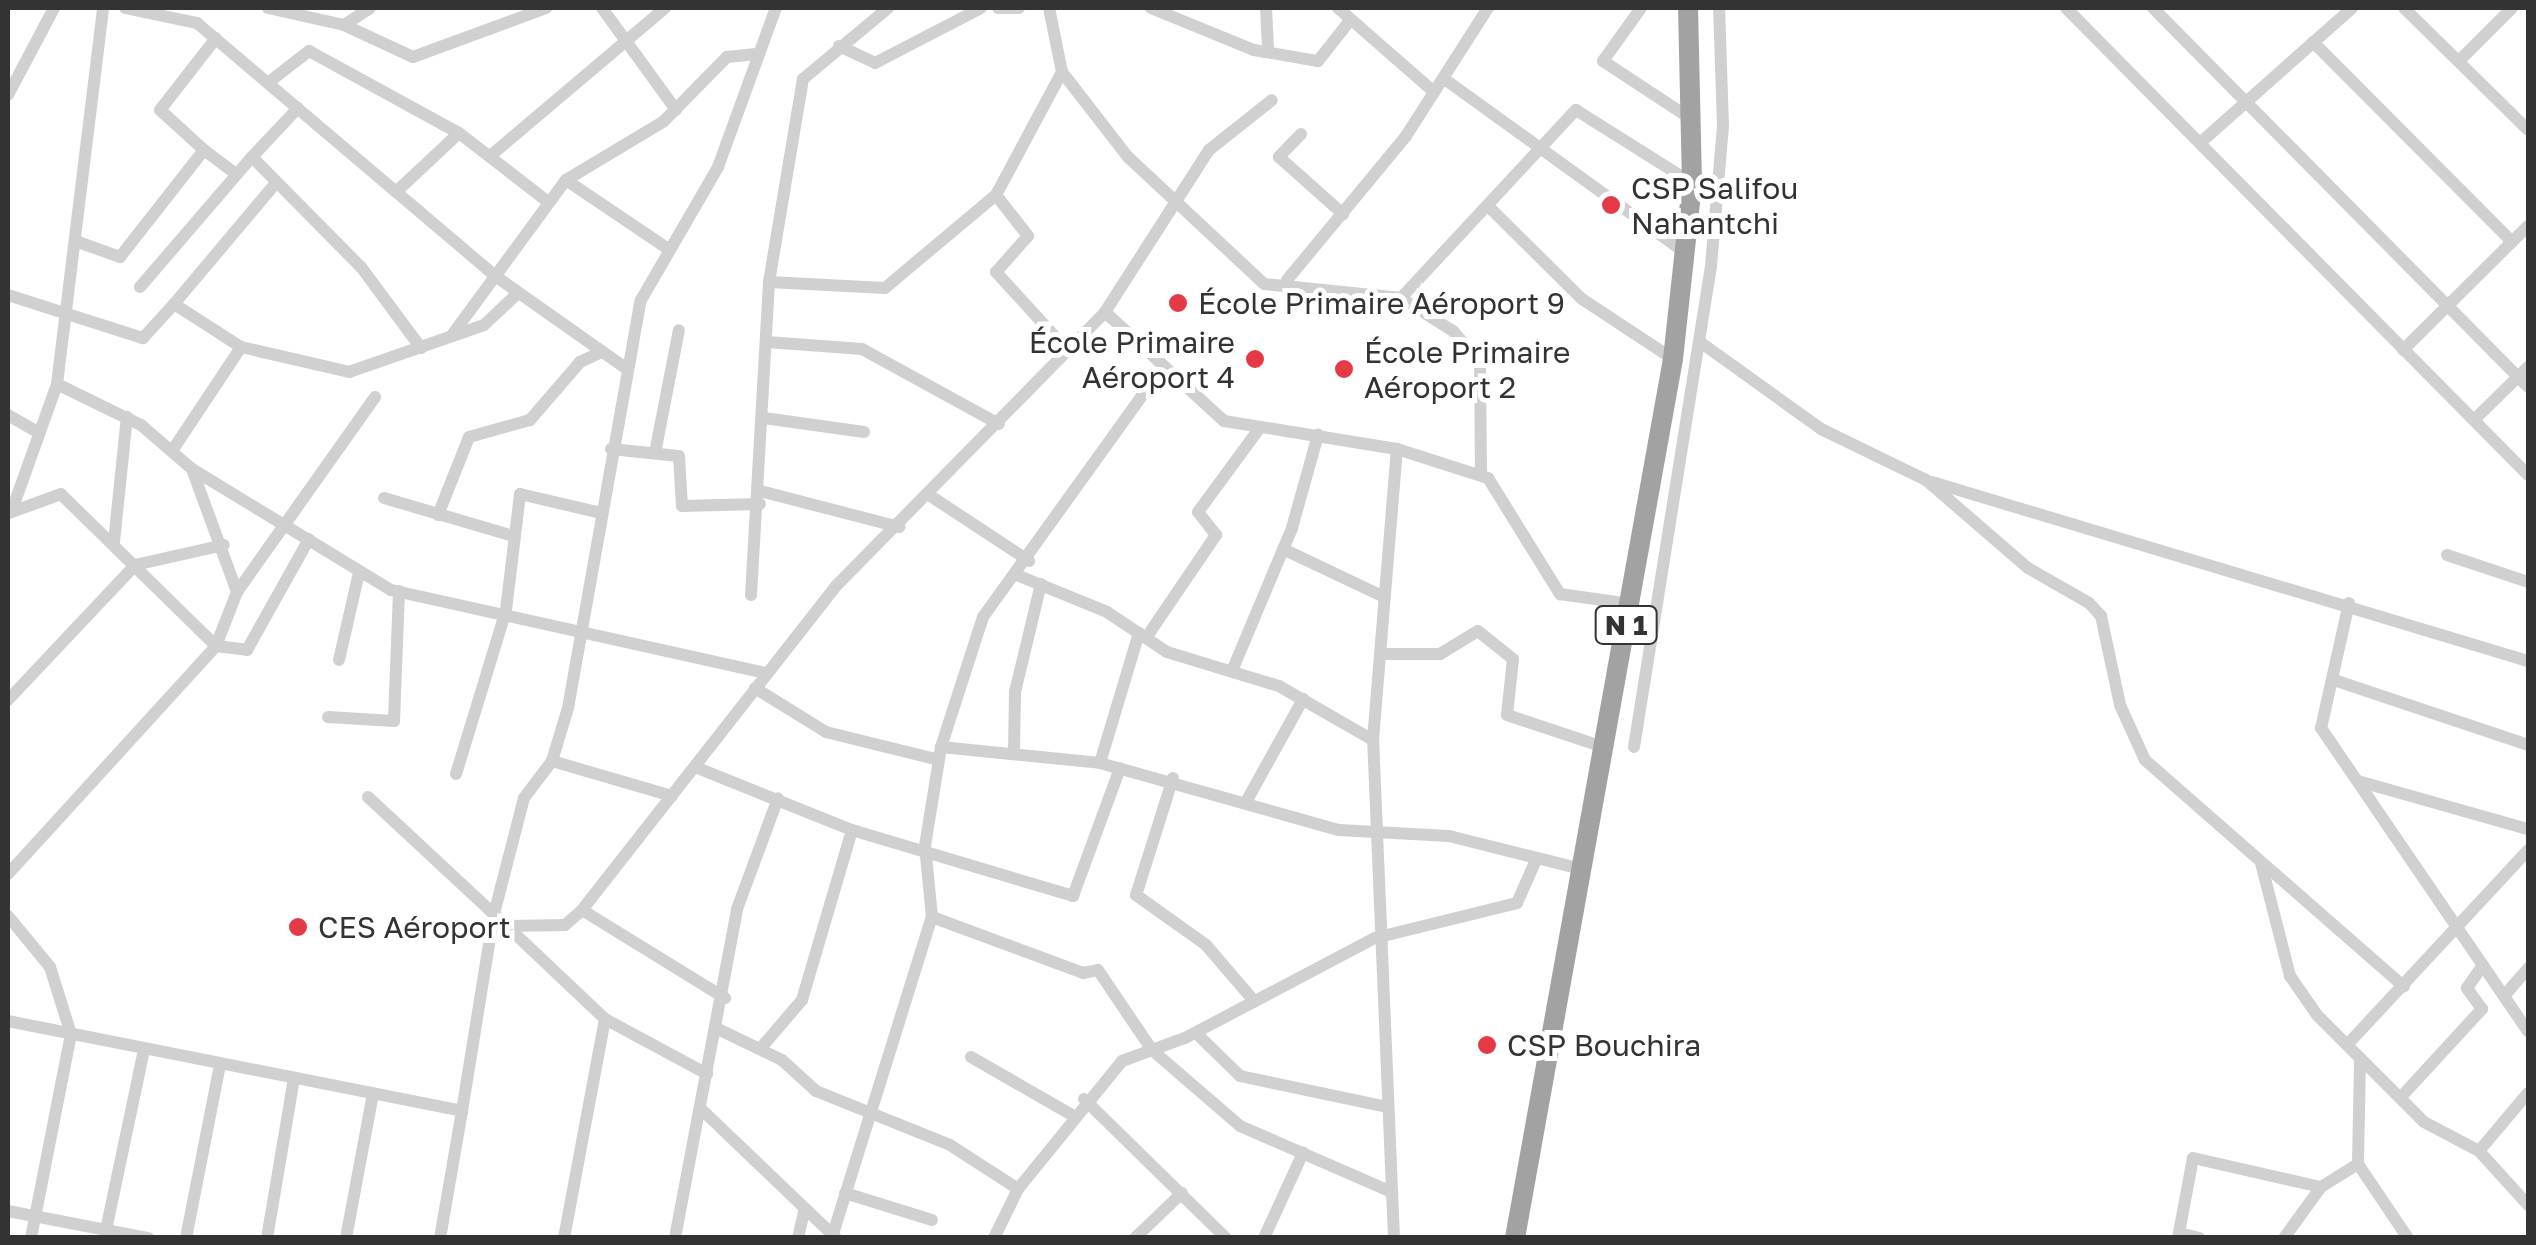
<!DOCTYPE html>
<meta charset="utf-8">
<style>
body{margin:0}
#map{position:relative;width:2536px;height:1245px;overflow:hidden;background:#fff;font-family:"Golos Text",sans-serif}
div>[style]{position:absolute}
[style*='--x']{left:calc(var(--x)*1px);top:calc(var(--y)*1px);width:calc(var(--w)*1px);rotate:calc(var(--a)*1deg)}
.minor>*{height:12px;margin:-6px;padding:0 6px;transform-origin:6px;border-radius:6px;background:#d0d0d0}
.trunk>*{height:20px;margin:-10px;padding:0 10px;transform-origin:10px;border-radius:10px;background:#a2a2a2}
.dots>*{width:28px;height:28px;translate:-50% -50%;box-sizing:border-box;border:5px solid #fff;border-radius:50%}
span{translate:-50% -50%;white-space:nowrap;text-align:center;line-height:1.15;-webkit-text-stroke:10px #fff;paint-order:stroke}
.shield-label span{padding:2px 8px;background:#fff;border:2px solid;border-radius:8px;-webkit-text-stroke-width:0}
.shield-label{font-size:28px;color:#333;font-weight:700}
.poi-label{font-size:30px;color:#333}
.left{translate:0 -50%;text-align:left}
.right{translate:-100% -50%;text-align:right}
.frame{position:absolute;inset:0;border:10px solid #333;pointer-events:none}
</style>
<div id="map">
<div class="minor">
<div style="--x:125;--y:8;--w:74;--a:11.8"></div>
<div style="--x:197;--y:23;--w:394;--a:40.3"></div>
<div style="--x:498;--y:278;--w:154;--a:35.2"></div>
<div style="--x:268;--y:8;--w:78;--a:12.6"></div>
<div style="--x:344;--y:25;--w:76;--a:24.9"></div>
<div style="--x:413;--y:57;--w:142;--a:-20.2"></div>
<div style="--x:602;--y:8;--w:126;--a:54"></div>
<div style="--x:998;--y:8;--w:21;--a:0"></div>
<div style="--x:1151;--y:8;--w:111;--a:22.2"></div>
<div style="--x:1254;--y:50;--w:65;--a:9.8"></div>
<div style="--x:1318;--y:61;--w:48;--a:-51.7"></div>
<div style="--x:1266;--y:8;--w:40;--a:87.1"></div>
<div style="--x:1338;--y:8;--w:128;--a:41.2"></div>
<div style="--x:1641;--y:8;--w:65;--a:125.6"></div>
<div style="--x:1603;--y:61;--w:105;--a:33.4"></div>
<div style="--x:2066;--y:8;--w:657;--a:45.31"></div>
<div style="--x:2153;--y:8;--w:533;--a:45.3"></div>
<div style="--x:2404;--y:8;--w:174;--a:44.5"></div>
<div style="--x:344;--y:25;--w:31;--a:-33"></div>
<div style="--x:2313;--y:42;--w:282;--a:45.1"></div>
<div style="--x:839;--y:46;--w:40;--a:25"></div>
<div style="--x:875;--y:63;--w:119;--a:-27.4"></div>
<div style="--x:2459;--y:61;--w:75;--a:-45"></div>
<div style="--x:1062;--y:72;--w:108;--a:52.2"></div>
<div style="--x:1128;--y:157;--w:186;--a:43"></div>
<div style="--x:1264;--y:284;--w:138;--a:5.8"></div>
<div style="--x:1401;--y:298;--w:62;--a:32.4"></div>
<div style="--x:1453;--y:331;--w:41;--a:48.9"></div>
<div style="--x:1480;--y:362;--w:111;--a:89.5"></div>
<div style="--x:1443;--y:78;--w:299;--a:35.8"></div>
<div style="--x:269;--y:82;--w:51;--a:-37.8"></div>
<div style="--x:309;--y:51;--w:171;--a:28.7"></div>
<div style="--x:459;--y:133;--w:111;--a:37.7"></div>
<div style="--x:8;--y:95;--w:98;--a:-62.1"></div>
<div style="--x:298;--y:108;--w:67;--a:133.2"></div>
<div style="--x:252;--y:157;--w:155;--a:45.3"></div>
<div style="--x:361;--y:267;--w:101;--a:53.5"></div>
<div style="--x:1301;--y:134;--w:32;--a:134"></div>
<div style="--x:1279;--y:157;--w:86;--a:41.7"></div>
<div style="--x:2200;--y:143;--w:203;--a:-41.6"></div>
<div style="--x:204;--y:150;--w:59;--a:-137.7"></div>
<div style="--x:160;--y:110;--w:91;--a:-52.1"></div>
<div style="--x:490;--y:156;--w:229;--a:-40.2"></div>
<div style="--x:566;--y:180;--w:122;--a:34"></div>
<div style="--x:396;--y:192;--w:86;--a:-43.1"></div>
<div style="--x:996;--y:195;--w:52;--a:52"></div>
<div style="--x:1028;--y:236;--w:48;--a:131.6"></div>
<div style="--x:996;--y:272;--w:108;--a:47.6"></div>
<div style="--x:1489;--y:207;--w:131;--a:44.7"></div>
<div style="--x:1582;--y:299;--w:109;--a:33.4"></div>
<div style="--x:78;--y:242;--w:45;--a:19.7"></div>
<div style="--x:120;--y:257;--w:136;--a:-51.9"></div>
<div style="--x:204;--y:150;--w:35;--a:37"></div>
<div style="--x:1287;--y:280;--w:187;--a:-50.4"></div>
<div style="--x:1406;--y:136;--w:152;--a:-57.4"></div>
<div style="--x:769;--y:282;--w:116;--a:3"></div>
<div style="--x:885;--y:288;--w:145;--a:-40"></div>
<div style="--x:996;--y:195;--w:140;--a:-61.8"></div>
<div style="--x:1062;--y:72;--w:65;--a:-101.5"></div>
<div style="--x:140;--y:287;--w:172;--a:-49.3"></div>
<div style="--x:8;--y:295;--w:142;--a:17.7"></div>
<div style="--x:143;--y:338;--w:46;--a:-47.6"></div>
<div style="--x:174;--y:304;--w:80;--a:32.7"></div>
<div style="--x:1401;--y:298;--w:257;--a:-47.1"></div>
<div style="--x:1576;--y:110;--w:137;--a:32.2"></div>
<div style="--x:174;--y:304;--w:158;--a:-49.9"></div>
<div style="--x:1105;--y:312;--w:161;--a:42.5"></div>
<div style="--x:1224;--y:421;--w:175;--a:9.2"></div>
<div style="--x:452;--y:335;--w:192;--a:-53.7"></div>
<div style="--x:566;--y:180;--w:114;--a:-31"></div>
<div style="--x:664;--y:121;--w:90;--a:-45.5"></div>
<div style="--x:727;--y:57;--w:29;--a:-6"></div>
<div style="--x:767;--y:342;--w:95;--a:4.2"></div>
<div style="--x:862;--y:349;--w:156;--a:28.7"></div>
<div style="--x:1700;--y:342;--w:149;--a:35.7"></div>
<div style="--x:1821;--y:429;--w:117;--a:25.9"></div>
<div style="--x:1926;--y:480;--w:135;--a:40.8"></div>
<div style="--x:2028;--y:568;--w:70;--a:29.8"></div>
<div style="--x:2089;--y:603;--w:18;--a:47"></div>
<div style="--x:2101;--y:616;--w:91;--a:77.9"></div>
<div style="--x:2120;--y:705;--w:60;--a:65.6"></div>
<div style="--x:2145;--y:760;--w:344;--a:41.2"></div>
<div style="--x:2403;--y:350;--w:176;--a:-44.8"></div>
<div style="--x:57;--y:384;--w:379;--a:-83"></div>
<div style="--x:8;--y:415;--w:36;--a:30"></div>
<div style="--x:764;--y:418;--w:101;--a:8"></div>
<div style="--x:2474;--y:420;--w:76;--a:-44.5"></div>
<div style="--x:174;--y:448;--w:121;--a:-56.4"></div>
<div style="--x:241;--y:347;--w:111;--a:13"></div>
<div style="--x:349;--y:372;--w:143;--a:-19.2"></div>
<div style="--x:484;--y:325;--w:47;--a:-43.3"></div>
<div style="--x:611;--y:449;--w:68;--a:5.9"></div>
<div style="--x:679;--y:456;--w:50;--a:86.6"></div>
<div style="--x:682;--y:506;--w:78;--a:-1.5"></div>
<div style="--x:655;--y:453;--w:125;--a:-79"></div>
<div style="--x:192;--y:469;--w:233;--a:31.3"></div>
<div style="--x:391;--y:590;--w:383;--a:12.5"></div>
<div style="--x:1932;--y:482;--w:622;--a:16.72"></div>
<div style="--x:760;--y:491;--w:144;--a:14.5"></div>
<div style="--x:929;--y:495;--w:120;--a:33.4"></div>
<div style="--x:384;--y:498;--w:134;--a:16.4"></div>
<div style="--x:12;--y:510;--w:134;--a:-70.3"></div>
<div style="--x:57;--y:384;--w:93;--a:26"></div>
<div style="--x:141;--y:425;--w:67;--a:40.8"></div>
<div style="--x:192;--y:469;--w:131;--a:69.9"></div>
<div style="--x:237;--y:592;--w:58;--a:111.3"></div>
<div style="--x:216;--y:646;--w:31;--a:7"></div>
<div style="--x:247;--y:650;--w:127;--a:-60.8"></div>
<div style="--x:438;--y:515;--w:84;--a:-68.3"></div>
<div style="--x:469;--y:437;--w:63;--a:-15.6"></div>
<div style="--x:530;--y:420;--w:77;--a:-49.2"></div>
<div style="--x:580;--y:362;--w:23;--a:-25"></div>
<div style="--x:114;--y:542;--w:126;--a:-84.1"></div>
<div style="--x:1283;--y:549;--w:110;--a:25.4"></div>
<div style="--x:2447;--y:555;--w:85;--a:18.4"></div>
<div style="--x:1019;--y:576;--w:95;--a:22.2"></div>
<div style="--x:1107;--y:612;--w:72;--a:33.7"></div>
<div style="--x:1167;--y:652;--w:117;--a:16.9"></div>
<div style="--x:1279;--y:686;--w:108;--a:29.9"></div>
<div style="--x:237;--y:592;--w:239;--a:-54.7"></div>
<div style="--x:751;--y:595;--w:314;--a:-86.7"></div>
<div style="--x:769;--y:282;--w:206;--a:-80.5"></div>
<div style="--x:803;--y:79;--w:111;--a:-39.9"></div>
<div style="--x:2349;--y:603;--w:128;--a:102.6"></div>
<div style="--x:2321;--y:728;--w:367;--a:55.7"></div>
<div style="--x:1146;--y:638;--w:125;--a:-55.8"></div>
<div style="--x:1216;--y:535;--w:29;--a:-128"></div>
<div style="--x:1198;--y:512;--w:103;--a:-53.7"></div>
<div style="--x:1380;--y:654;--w:60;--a:0"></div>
<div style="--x:1440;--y:654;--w:44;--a:-31.2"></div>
<div style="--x:1478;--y:631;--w:45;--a:38.7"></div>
<div style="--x:1513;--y:659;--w:56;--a:96.1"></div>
<div style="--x:1507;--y:715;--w:101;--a:18.4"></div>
<div style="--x:339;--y:660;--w:89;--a:-77.1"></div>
<div style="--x:1232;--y:671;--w:155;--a:-67.2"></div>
<div style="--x:1292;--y:528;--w:97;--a:-74.4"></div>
<div style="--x:2337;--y:681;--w:201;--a:18.5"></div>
<div style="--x:755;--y:688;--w:84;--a:31.8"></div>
<div style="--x:826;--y:732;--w:116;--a:13.9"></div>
<div style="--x:8;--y:700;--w:185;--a:-46.7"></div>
<div style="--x:135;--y:565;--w:91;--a:-12.7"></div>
<div style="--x:328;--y:717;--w:66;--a:3.5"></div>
<div style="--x:394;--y:721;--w:130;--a:-87.8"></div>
<div style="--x:941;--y:747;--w:160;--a:5.7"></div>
<div style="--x:1100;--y:763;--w:248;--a:15.7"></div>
<div style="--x:1339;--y:830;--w:110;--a:3.1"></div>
<div style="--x:1449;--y:836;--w:136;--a:14"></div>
<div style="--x:1634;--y:747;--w:487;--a:-80.9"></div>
<div style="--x:1711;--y:266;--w:141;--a:-85.1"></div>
<div style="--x:1723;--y:126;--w:118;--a:-91.9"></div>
<div style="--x:1014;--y:751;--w:59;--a:-89"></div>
<div style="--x:1015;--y:692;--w:111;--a:-76.5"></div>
<div style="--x:552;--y:761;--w:125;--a:16.3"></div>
<div style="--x:1100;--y:763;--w:136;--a:-73.3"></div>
<div style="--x:695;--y:767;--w:169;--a:21.9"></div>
<div style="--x:852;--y:830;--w:231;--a:16.6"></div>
<div style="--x:1073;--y:896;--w:136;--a:-69.8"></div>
<div style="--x:456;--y:774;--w:171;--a:-73"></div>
<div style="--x:506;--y:610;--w:117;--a:-83.1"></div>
<div style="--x:520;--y:494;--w:83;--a:13.2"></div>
<div style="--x:1173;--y:778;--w:123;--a:107.5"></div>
<div style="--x:1136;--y:895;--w:86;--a:35.5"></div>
<div style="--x:1206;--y:945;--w:74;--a:49.4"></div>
<div style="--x:2358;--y:781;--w:177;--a:15.8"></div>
<div style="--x:368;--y:797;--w:172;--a:42.9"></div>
<div style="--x:494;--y:914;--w:120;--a:-75.5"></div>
<div style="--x:524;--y:798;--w:46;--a:-52.9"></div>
<div style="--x:552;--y:761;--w:55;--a:-73.2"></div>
<div style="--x:568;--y:708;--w:414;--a:-79.9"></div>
<div style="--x:641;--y:300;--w:154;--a:-59.9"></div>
<div style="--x:718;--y:167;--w:169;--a:-70"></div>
<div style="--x:1246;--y:802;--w:118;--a:-61"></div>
<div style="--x:2261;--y:863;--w:117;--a:75.6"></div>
<div style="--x:2290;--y:976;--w:47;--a:55.3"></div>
<div style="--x:2317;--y:1015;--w:151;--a:45"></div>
<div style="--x:2424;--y:1122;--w:62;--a:27.8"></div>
<div style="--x:2479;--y:1151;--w:73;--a:47.8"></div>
<div style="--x:8;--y:874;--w:309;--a:-47.6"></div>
<div style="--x:216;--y:646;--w:217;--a:-135.6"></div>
<div style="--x:61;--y:494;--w:55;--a:159.9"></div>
<div style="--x:582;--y:910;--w:168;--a:31.6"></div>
<div style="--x:8;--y:916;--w:66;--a:50.5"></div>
<div style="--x:50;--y:967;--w:70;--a:72.6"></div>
<div style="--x:71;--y:1034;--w:208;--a:101.1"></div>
<div style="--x:932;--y:917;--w:161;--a:20.3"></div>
<div style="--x:1083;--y:973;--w:15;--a:-11"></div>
<div style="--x:1098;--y:970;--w:97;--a:56"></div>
<div style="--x:1152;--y:1050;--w:116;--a:40.8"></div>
<div style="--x:1240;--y:1126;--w:166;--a:23.5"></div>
<div style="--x:510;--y:926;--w:55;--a:-1"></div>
<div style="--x:565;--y:925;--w:23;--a:-41"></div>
<div style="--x:582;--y:910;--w:412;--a:-51.9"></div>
<div style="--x:836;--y:586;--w:384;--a:-45.5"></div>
<div style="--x:1105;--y:312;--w:193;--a:-57.3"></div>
<div style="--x:1209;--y:150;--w:80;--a:-38.4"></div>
<div style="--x:2504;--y:996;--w:37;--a:-49"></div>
<div style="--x:8;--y:1021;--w:463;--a:11.2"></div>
<div style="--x:462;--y:1111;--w:129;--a:99.8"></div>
<div style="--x:720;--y:1030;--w:69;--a:25.8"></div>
<div style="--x:782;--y:1060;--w:46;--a:42.4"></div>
<div style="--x:816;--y:1091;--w:144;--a:21.9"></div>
<div style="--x:950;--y:1145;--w:81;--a:32.9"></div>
<div style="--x:1018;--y:1189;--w:165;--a:-50.9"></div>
<div style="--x:1122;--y:1061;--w:67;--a:-20.1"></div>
<div style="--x:1185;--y:1038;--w:215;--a:-27.8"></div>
<div style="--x:1375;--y:938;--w:146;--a:-13.8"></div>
<div style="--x:1517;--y:903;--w:47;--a:-66.2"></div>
<div style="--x:1196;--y:1033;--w:62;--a:44.3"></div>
<div style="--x:1240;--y:1076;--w:150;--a:11.9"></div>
<div style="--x:2347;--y:1045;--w:266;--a:-47.1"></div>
<div style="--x:760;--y:1049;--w:65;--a:-49.4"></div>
<div style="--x:802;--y:1000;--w:177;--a:-73.6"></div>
<div style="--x:971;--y:1057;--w:116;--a:29.9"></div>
<div style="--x:2401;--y:1097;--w:120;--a:-47.4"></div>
<div style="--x:2482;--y:1009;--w:26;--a:-126"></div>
<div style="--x:2467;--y:988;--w:28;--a:-55"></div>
<div style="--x:1084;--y:1099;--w:199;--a:44.4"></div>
<div style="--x:700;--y:1108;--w:188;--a:43.7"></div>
<div style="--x:462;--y:1111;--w:200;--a:-80.8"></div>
<div style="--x:494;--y:914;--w:153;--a:43.4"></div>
<div style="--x:605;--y:1019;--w:116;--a:28.3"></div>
<div style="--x:2479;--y:1151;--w:76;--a:-49.8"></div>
<div style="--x:2358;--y:1164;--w:89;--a:56"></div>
<div style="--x:845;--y:1193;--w:91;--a:17.2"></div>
<div style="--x:8;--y:1211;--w:143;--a:10.9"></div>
<div style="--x:106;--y:1230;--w:185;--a:-78.1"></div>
<div style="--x:2179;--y:1233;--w:21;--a:14"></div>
<div style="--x:833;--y:1234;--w:332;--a:-72.7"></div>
<div style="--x:932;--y:917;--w:71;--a:-95.6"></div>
<div style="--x:925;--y:846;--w:100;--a:-80.8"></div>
<div style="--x:941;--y:747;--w:137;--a:-72.1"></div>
<div style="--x:983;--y:617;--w:303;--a:-54.3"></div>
<div style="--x:186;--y:1238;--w:177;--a:-78.9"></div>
<div style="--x:267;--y:1238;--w:162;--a:-80.4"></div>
<div style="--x:346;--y:1238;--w:147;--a:-79.4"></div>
<div style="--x:564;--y:1238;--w:223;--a:-79.4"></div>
<div style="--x:675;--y:1238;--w:335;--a:-79.3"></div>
<div style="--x:737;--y:909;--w:118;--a:-69.7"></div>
<div style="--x:798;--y:1238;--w:28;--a:-77"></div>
<div style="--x:994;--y:1238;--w:55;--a:-63.9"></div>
<div style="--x:1135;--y:1238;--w:65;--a:-43.8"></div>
<div style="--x:1264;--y:1238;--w:94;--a:-65.4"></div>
<div style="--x:1394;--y:1238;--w:498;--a:-92.4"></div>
<div style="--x:1373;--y:740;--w:292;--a:-85.3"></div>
<div style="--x:1397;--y:449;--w:96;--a:17.7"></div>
<div style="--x:1488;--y:478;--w:137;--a:58.2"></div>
<div style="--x:1560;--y:594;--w:71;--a:8.1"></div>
<div style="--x:2178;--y:1238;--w:81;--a:-79.4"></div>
<div style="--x:2193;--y:1158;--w:131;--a:12.8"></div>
<div style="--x:2321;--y:1187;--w:44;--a:-31.9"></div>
<div style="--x:2358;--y:1164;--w:106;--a:-88.9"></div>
<div style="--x:2284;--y:1238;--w:63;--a:-54"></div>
</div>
<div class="trunk">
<div style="--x:1515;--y:1238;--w:893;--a:-79.81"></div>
<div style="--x:1673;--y:359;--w:177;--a:-83.8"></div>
<div style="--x:1692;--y:183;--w:175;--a:-91.3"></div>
</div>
<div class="dots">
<div style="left:1611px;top:205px;background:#e63946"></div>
<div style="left:1178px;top:303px;background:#e63946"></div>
<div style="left:1255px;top:359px;background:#e63946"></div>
<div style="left:1344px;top:369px;background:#e63946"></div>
<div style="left:298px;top:927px;background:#e63946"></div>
<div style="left:1487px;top:1045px;background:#e63946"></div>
</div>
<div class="shield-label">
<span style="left:1626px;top:625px">N 1</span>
</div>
<div class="poi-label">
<span class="left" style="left:1631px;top:205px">CSP Salifou<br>Nahantchi</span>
<span class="left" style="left:1198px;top:303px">École Primaire Aéroport 9</span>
<span class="right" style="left:1235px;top:359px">École Primaire<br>Aéroport 4</span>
<span class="left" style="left:1364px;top:369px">École Primaire<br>Aéroport 2</span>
<span class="left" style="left:318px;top:927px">CES Aéroport</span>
<span class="left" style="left:1507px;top:1045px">CSP Bouchira</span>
</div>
<div class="frame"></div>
</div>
